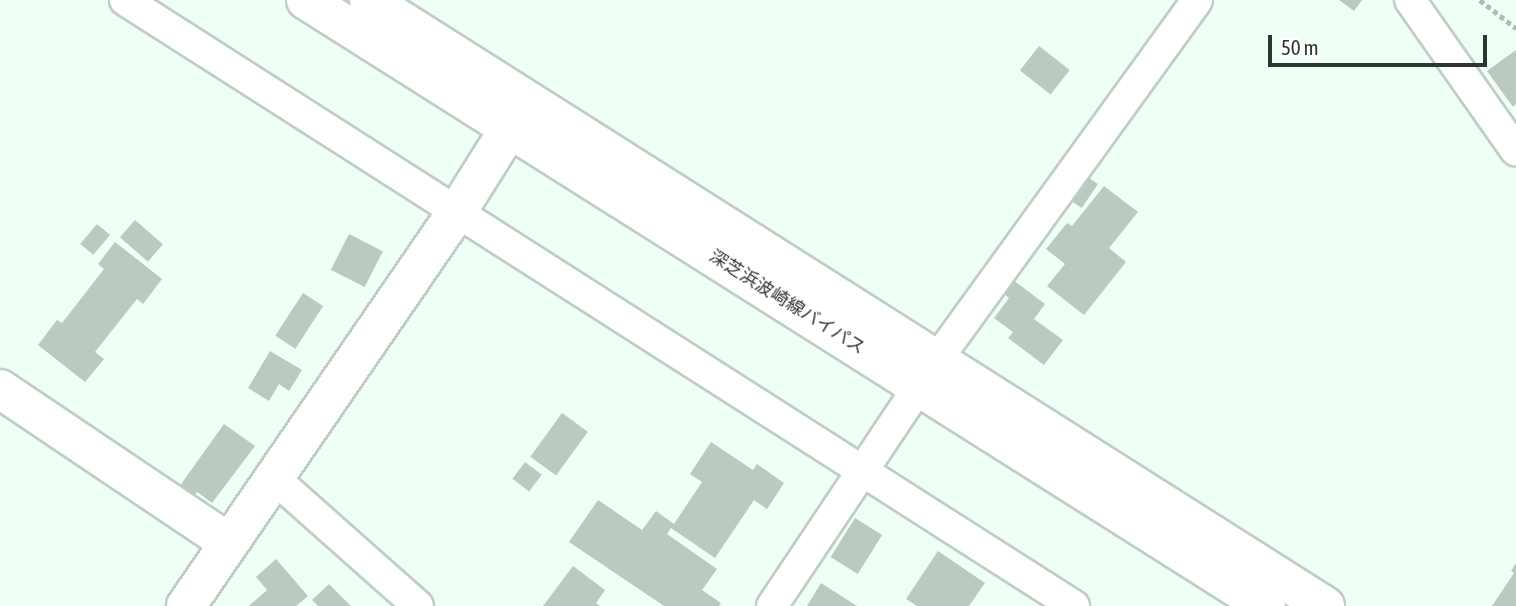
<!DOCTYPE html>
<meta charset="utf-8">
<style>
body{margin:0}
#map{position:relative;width:1516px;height:606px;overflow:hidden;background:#f0fff5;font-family:"Asap Condensed","Noto Sans JP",sans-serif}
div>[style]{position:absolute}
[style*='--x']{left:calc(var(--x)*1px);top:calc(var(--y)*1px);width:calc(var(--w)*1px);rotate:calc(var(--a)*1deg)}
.building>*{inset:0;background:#bbc9c0;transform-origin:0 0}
.path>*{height:4.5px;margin-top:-2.25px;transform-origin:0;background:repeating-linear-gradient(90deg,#afbbb3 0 5px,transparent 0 8.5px)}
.roads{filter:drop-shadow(2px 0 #bfcec4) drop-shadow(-2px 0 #bfcec4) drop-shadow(0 2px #bfcec4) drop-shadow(0 -2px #bfcec4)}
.street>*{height:30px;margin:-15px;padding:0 15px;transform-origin:15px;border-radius:15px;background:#fff}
.secondary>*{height:38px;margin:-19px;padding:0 19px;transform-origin:19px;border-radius:19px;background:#fff}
span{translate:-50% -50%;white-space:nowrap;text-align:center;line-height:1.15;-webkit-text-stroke:7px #fff;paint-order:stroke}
.street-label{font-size:18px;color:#2f3531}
.scale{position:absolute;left:1268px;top:35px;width:219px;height:32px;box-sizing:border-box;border:4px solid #2f3531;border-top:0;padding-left:9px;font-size:21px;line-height:24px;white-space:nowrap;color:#2f3531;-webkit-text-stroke:5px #fff;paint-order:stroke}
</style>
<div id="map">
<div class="building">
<div style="clip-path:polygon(1339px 0,1362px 0,1354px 11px)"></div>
<div style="left:1039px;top:46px;width:39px;height:31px;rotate:38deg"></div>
<div style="clip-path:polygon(1516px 50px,1516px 104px,1513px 107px,1487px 71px)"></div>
<div style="left:1083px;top:174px;width:18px;height:29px;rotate:34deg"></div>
<div style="clip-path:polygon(1104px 186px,1138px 212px,1109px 248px,1126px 262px,1084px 315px,1047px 286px,1065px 264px,1046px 249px,1067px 223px,1072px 226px)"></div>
<div style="left:135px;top:220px;width:37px;height:23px;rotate:41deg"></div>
<div style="left:97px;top:224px;width:17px;height:26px;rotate:40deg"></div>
<div style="left:349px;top:234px;width:38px;height:40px;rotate:27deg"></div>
<div style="clip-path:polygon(115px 242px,162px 279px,143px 304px,137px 299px,95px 352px,104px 359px,85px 382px,38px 345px,57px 320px,62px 323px,104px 269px,98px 264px)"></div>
<div style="clip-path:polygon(1013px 280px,1045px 304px,1034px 319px,1063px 340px,1044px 365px,1008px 338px,1013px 332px,994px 318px,1009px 298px,1003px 293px)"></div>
<div style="left:303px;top:293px;width:24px;height:51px;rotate:33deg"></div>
<div style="clip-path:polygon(270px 351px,302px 370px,289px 391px,279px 384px,269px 401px,248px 388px)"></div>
<div style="left:562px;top:413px;width:32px;height:54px;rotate:36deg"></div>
<div style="clip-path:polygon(224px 424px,255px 446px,212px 503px,197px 492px,188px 504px,174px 494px)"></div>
<div style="clip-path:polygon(711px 442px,753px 470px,757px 464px,784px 483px,767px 509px,754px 500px,715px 558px,671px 528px,667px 534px,717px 569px,702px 590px,721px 603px,719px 606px,664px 606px,569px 542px,598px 500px,642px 530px,656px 511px,674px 524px,702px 482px,690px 474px)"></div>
<div style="left:525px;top:462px;width:21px;height:21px;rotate:37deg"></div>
<div style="left:855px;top:518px;width:32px;height:46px;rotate:32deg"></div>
<div style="clip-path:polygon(938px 551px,985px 583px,969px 606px,917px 606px,906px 599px)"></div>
<div style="clip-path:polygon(276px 559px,308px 596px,296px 606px,249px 606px,267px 590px,256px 577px)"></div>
<div style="clip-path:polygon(1516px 563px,1516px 606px,1492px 606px,1514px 573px,1511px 571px)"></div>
<div style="clip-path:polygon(573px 566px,605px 590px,596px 603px,600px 606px,543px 606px)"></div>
<div style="clip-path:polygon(821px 583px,857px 606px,807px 606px)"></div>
<div style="clip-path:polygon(329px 584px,351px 606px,318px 606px,312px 600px)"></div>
</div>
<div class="path">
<div style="--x:1480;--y:0;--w:46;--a:37.9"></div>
</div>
<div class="roads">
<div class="street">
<div style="--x:125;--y:0;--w:1126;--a:32.56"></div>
<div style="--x:1410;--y:0;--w:184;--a:54.9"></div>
<div style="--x:275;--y:479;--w:191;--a:41.6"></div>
<div style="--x:772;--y:606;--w:295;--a:-56.2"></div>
<div style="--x:936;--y:361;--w:445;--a:-54.1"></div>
</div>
<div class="secondary">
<div style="--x:306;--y:0;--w:1135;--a:32.26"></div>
<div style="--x:369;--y:0;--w:1132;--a:32.37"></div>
<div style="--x:0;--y:389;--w:276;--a:33.9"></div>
<div style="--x:186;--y:606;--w:478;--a:-55.5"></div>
<div style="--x:457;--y:212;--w:98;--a:-57.9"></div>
</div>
</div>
<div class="street-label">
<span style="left:787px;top:302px;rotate:32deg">深芝浜波崎線バイパス</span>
</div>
<div class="scale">50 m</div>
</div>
